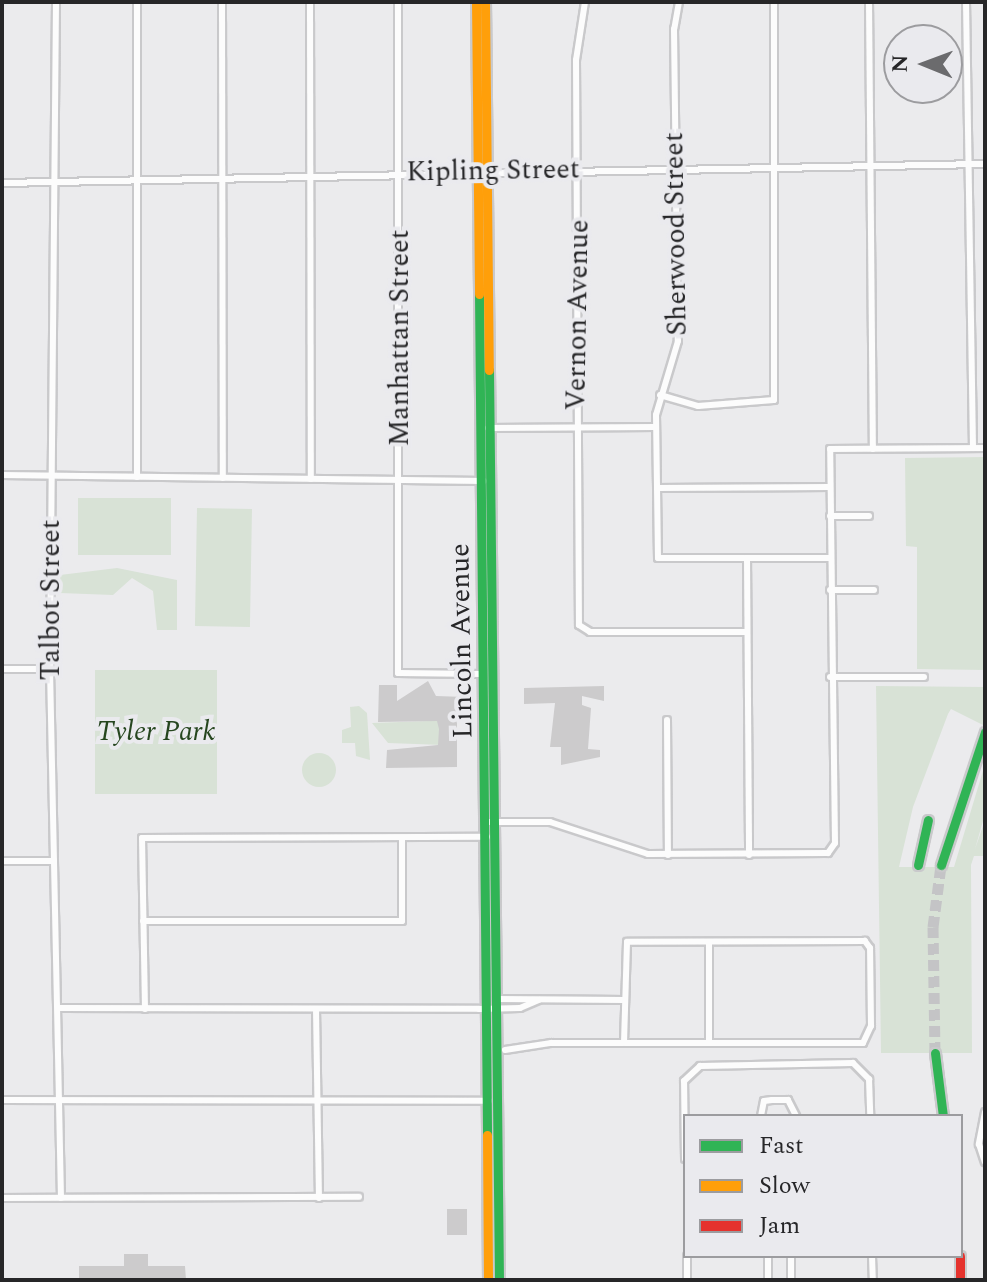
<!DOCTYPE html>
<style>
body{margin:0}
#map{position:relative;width:987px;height:1282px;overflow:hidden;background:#ebebed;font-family:Spectral,serif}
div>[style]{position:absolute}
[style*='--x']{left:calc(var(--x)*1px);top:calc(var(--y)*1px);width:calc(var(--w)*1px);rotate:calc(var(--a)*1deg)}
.green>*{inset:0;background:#d8e2d6;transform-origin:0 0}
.round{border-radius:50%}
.building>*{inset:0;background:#cccbcc;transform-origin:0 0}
.highway-tunnel>*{height:11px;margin-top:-5.5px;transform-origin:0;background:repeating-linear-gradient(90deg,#c4c4c6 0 11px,transparent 0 16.5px)}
.roads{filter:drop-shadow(2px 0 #c9c9cb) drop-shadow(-2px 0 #c9c9cb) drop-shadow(0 2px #c9c9cb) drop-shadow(0 -2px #c9c9cb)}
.street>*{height:6px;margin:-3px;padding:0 3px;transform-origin:3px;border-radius:3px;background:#fcfcfc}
.fast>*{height:9px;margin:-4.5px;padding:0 4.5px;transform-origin:4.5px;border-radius:4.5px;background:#30b455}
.slow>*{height:9px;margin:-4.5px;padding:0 4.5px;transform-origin:4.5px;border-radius:4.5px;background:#ff9f0a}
.jam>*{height:9px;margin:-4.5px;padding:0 4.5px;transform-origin:4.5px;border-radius:4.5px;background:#e5322d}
span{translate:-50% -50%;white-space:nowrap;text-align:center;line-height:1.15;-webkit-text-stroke:8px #eaeaee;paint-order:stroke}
.street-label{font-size:28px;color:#262628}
.park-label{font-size:28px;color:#26461f;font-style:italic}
.frame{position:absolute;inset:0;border:4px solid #262628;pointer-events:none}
.legend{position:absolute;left:683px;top:1114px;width:280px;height:144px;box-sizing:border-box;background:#eaeaee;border:2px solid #9c9c9f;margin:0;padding:10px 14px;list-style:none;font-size:24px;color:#262628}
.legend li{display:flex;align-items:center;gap:16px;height:40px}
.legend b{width:40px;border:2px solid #9c9c9f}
.north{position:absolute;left:883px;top:24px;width:80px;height:80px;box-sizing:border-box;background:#eaeaee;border:2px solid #9c9c9f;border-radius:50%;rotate:271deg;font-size:22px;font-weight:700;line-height:32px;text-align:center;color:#262628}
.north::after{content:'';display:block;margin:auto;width:28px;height:36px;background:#6b6b6d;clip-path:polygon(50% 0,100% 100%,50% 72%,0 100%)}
</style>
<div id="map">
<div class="green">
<div style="clip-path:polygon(985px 457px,985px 670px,917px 669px,917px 547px,906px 546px,905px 458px)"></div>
<div style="left:78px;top:498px;width:93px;height:57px"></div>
<div style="left:197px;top:508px;width:55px;height:118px;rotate:1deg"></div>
<div style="clip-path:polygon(117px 568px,177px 580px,177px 630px,157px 630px,153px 591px,132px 578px,113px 595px,60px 593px,60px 575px)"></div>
<div style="left:95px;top:670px;width:122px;height:124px"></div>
<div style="clip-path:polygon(876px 686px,985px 687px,985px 726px,951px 709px,948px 714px,913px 807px,899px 867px,954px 867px,985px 764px,985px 814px,975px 849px,985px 820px,985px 856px,974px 856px,971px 865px,972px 1053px,881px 1053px)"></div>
<div style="clip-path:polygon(359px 706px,367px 713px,370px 760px,356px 756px,355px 743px,342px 743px,342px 730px,351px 727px,350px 707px)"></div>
<div style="clip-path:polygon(437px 713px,443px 745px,388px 743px,372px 723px,429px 721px)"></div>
<div class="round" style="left:302px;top:753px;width:34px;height:34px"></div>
</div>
<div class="building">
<div style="clip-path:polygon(428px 681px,436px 696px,465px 697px,465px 714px,457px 714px,457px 767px,386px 768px,387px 750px,438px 745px,439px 729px,437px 721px,378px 722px,379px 685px,397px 685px,397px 701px)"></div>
<div style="clip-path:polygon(604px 686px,604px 701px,582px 696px,582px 705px,591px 708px,588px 749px,600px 750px,600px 757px,561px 765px,561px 747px,550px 747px,555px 703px,524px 704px,524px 688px)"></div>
<div style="left:447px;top:1209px;width:20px;height:26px"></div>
<div style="clip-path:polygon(124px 1254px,148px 1254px,148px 1266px,185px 1266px,186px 1280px,79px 1280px,79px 1266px,124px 1266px)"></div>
</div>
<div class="highway-tunnel">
<div style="--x:935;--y:1053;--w:126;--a:-90.9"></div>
<div style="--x:933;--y:927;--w:63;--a:-82.6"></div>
</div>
<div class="roads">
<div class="street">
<div style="--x:56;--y:2;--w:667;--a:90.52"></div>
<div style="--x:50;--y:669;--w:529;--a:88.81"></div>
<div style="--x:222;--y:2;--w:476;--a:89.9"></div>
<div style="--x:310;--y:2;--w:477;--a:89.9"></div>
<div style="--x:398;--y:2;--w:671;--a:90"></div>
<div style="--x:398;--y:673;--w:84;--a:0.7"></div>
<div style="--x:585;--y:2;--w:59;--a:98.8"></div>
<div style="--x:576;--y:60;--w:565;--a:89.7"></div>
<div style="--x:579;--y:625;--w:13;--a:32"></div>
<div style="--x:590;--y:632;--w:157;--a:0"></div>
<div style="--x:679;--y:2;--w:27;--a:100"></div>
<div style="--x:674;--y:29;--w:312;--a:89.3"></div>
<div style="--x:678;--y:341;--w:77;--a:106.6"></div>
<div style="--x:656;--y:415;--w:143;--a:89.2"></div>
<div style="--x:658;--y:558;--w:172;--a:0"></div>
<div style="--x:869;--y:2;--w:447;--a:89.5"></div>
<div style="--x:966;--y:2;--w:446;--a:89.1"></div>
<div style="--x:2;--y:183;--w:983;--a:-1.11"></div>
<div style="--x:660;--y:395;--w:40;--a:16"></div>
<div style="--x:698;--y:406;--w:76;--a:-4.5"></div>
<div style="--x:774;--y:400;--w:398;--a:-90"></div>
<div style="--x:488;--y:428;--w:168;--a:-0.3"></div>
<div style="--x:2;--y:475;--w:482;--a:0.7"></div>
<div style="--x:137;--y:477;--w:475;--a:-90"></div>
<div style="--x:657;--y:488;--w:173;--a:-0.3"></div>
<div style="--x:830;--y:516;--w:39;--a:0"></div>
<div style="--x:747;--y:558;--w:297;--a:89.6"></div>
<div style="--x:830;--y:590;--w:44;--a:0"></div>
<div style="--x:2;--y:669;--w:48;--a:0"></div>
<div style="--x:830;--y:677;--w:94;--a:0"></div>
<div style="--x:667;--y:720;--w:135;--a:89.6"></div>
<div style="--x:485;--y:822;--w:65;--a:0"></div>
<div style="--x:550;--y:822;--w:103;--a:18.1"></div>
<div style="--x:648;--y:854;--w:180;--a:-0.3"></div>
<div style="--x:828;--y:853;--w:12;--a:-55"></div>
<div style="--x:835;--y:843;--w:394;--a:-90.7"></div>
<div style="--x:830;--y:449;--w:155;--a:-0.4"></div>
<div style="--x:2;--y:861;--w:52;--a:0"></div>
<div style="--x:143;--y:921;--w:259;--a:0"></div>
<div style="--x:402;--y:921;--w:83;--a:-90"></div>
<div style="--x:709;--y:942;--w:101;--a:90"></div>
<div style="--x:496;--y:999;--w:128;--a:0.4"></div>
<div style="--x:58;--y:1008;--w:421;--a:0.1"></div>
<div style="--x:479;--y:1009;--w:41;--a:-1.4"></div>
<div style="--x:520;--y:1008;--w:21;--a:-23"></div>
<div style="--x:145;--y:1009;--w:171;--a:-91"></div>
<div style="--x:142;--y:838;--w:345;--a:-0.2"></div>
<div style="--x:316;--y:1009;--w:189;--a:89.1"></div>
<div style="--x:505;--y:1050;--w:47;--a:-8.7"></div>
<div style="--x:551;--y:1043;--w:312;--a:0"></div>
<div style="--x:863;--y:1043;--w:19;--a:-65"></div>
<div style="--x:871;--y:1026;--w:78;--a:-90.7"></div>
<div style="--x:870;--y:948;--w:9;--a:-126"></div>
<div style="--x:865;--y:941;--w:238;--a:179.8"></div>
<div style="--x:627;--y:942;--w:101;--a:91.7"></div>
<div style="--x:2;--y:1100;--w:487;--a:0.1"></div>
<div style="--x:985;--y:1112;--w:33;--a:101"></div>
<div style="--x:979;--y:1144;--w:19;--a:72"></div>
<div style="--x:761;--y:1116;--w:15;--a:-79"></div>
<div style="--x:764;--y:1101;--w:8;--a:-7"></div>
<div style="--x:772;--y:1100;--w:16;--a:0"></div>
<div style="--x:788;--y:1100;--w:18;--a:63"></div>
<div style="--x:685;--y:1159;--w:78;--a:-90.7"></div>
<div style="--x:684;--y:1081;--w:22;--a:-43"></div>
<div style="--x:700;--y:1066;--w:153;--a:-1.1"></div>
<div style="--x:853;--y:1063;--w:23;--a:45"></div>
<div style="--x:869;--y:1079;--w:37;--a:88"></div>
<div style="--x:2;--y:1198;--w:357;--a:-0.2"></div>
<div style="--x:687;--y:1256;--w:24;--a:90"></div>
<div style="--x:768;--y:1256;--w:24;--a:90"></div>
<div style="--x:791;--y:1256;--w:24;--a:90"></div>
<div style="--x:872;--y:1256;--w:24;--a:88"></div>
</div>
<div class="fast">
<div style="--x:479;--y:294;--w:841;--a:89.45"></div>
<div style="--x:489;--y:370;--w:910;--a:89.37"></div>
<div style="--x:918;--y:865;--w:46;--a:-77.5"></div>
<div style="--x:941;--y:865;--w:140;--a:-71.7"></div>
<div style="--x:935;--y:1053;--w:64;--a:82.8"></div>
</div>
<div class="slow">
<div style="--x:476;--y:2;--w:292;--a:89.4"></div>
<div style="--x:485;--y:2;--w:368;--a:89.4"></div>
<div style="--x:487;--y:1135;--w:145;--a:89.6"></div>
</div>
<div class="jam">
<div style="--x:960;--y:1256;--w:24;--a:90"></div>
</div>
</div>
<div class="street-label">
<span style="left:493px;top:171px;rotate:-1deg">Kipling Street</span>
<span style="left:676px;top:234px;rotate:-91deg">Sherwood Street</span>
<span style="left:578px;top:315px;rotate:-89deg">Vernon Avenue</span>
<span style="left:400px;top:338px;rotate:-90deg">Manhattan Street</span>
<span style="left:51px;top:600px;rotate:-90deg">Talbot Street</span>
<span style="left:462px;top:641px;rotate:-91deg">Lincoln Avenue</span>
</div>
<div class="park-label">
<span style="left:156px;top:732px">Tyler Park</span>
</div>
<div class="frame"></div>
<ul class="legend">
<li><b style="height:10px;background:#30b455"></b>Fast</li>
<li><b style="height:10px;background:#ff9f0a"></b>Slow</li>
<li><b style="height:10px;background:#e5322d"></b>Jam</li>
</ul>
<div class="north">N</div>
</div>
